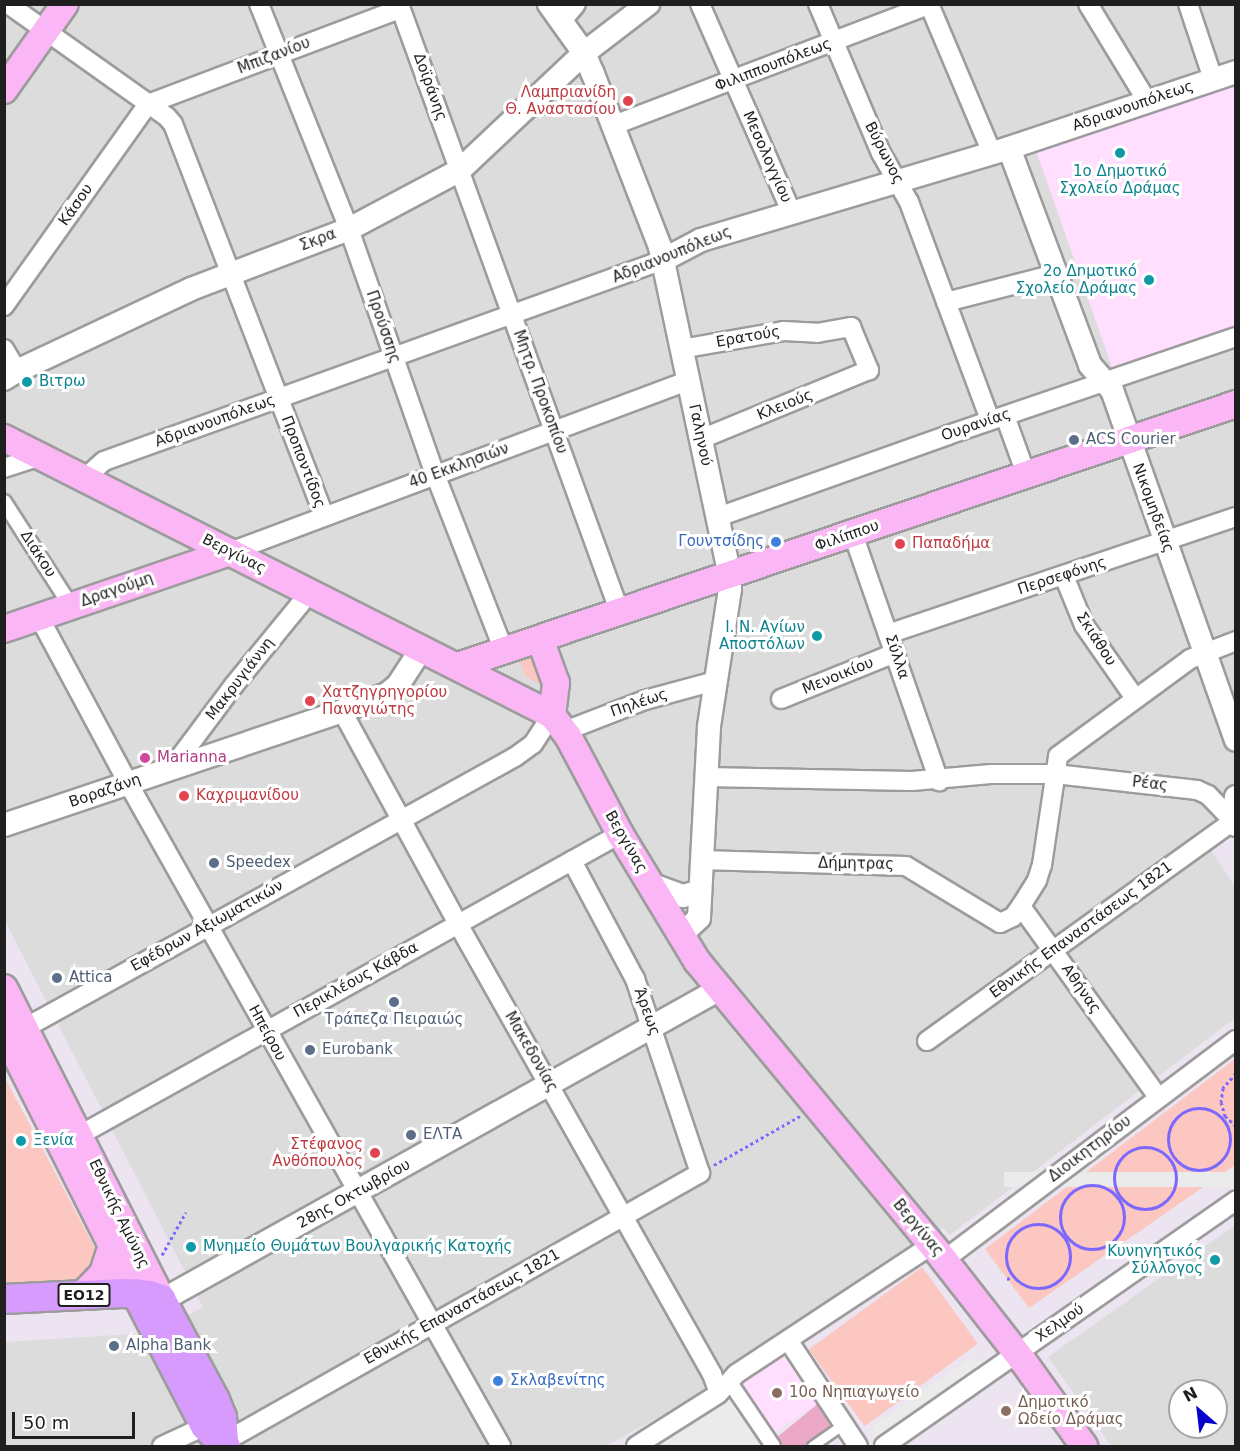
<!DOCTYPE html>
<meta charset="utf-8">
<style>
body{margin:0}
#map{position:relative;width:1240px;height:1451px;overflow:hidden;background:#ece4f0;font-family:"DejaVu Sans",sans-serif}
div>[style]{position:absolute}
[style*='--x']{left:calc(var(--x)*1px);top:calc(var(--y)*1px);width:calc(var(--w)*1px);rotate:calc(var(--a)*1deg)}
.residential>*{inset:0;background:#dcdcdd}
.education>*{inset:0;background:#ffdefe;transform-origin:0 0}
.grass>*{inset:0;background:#eba9c7}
.park>*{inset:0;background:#fbc7c0;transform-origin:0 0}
.parking>*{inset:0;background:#ebebeb;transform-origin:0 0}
.path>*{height:3px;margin-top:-1.5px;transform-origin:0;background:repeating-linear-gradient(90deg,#7c68fd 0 3px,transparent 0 6px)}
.path>.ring{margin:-1.5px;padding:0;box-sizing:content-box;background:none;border:3px solid #7c68fd;border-radius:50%}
.roads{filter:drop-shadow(2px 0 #9c9c9c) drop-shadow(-2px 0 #9c9c9c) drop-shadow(0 2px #9c9c9c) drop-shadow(0 -2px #9c9c9c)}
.service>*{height:9px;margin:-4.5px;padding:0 4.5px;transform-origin:4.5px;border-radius:4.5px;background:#fff}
.pedestrian>*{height:14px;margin:-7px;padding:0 7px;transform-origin:7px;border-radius:7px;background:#fff}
.minor>*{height:18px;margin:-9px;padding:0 9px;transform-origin:9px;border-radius:9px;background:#fff}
.tertiary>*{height:22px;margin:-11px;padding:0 11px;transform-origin:11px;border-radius:11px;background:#fff}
.secondary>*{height:26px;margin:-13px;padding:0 13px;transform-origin:13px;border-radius:13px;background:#fbb7f5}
.primary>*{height:28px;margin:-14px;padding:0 14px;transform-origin:14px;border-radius:14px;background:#d79bfe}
.dots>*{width:16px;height:16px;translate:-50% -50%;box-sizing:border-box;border:3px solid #fff;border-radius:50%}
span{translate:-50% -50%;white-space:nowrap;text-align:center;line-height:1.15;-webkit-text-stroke:6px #fff;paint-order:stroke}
.shield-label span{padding:2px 4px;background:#fff;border:2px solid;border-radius:4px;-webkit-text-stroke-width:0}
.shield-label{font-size:14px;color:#1f1f1f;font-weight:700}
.street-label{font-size:15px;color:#1f1f1f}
.health-label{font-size:15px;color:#be3a42}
.right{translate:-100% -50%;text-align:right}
.left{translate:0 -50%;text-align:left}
.culture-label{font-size:15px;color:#0d838f}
.service-label{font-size:15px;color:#4e5e75}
.shop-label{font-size:15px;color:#366cbe}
.hotel-label{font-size:15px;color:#b23c85}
.education-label{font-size:15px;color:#785e54}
.frame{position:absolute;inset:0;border:6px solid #1f1f1f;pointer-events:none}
.north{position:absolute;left:1168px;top:1379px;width:60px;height:60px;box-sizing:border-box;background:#fff;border:2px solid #a5a5a5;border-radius:50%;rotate:332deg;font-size:16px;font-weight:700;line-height:24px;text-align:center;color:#1f1f1f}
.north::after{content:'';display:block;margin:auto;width:21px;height:27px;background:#0700cd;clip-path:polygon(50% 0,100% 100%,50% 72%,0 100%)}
.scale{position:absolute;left:12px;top:1412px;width:123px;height:27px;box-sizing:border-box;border:3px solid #1f1f1f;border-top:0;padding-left:8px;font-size:18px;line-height:21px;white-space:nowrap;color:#1f1f1f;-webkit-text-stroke:4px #fff;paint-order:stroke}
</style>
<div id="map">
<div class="residential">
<div style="clip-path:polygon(5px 5px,1235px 5px,1236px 810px,1201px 835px,1235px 887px,1235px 1018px,950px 1235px,943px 1228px,775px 1338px,704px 1392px,606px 1446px,5px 1446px,5px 1342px,133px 1334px,142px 1340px,203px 1307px,5px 921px)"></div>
<div style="clip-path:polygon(evenodd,1235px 1225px,1235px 1446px,1111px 1446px,1048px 1357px,1235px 1225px,1180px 1391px,1216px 1391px,1216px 1427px,1180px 1427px,1180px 1391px)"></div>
</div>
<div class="education">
<div style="clip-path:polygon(1235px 82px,1235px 329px,1113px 370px,1035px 148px)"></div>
<div style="left:785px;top:1351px;width:62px;height:59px;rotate:57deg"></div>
</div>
<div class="grass">
<div style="clip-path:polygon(819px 1403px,833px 1426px,804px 1446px,782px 1446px,776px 1438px)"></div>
</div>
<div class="park">
<div style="clip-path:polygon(538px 651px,548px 681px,540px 684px,526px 677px,518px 658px)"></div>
<div style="clip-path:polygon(1235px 1059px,1235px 1165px,1029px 1308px,985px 1249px)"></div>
<div style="clip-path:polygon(4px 1076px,97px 1252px,84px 1278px,5px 1284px)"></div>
<div style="left:922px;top:1267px;width:95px;height:140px;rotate:54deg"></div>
</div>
<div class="parking">
<div style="left:1235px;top:1172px;width:15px;height:231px;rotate:90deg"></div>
<div style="clip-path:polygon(969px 1359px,984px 1363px,872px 1441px,874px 1425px)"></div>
<div style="clip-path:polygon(735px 1398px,766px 1446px,660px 1446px)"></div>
</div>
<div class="path">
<div style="--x:1236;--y:1073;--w:20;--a:131"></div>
<div style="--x:1223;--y:1088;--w:14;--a:98"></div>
<div style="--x:1221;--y:1102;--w:15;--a:74"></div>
<div style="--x:1225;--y:1116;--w:15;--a:42"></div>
<div class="ring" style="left:1168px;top:1108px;width:59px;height:59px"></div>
<div class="ring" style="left:1114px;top:1147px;width:59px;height:59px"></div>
<div style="--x:714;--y:1165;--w:99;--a:-29.7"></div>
<div class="ring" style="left:1060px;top:1185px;width:61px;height:61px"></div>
<div class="ring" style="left:1006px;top:1224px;width:61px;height:61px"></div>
<div style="--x:162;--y:1255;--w:49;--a:-60.8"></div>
<div style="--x:1007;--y:1279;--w:3;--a:-18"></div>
</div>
<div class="roads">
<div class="service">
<div style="--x:812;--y:1446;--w:37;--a:-35"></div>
</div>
<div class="pedestrian">
<div style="--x:4;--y:502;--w:124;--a:57.2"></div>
<div style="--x:729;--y:1381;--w:78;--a:55.9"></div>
</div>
<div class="minor">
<div style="--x:8;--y:4;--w:195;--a:35.4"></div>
<div style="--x:167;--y:117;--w:9;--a:49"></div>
<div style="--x:173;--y:124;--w:419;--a:68.9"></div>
<div style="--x:259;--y:4;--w:242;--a:68.2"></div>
<div style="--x:349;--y:229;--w:260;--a:70.7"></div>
<div style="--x:435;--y:474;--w:190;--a:68.7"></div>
<div style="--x:399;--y:4;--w:648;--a:70.05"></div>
<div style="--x:700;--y:4;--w:226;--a:66.3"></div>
<div style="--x:818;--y:4;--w:162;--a:67.1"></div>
<div style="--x:881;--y:153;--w:56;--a:60.3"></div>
<div style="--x:909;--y:202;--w:233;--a:69.6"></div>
<div style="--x:929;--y:4;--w:162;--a:67.1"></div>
<div style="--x:1088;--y:4;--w:114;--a:58.7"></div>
<div style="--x:1188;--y:4;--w:79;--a:71.6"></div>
<div style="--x:561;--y:22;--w:23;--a:-50"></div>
<div style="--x:614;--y:125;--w:339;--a:-20.9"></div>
<div style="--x:946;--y:302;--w:113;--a:-14.4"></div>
<div style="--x:4;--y:306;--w:248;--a:-54.5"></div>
<div style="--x:148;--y:104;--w:269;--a:-20.7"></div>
<div style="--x:4;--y:349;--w:26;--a:59"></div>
<div style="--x:681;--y:349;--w:105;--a:-9.9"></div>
<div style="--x:784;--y:331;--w:33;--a:3"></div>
<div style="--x:817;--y:333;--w:35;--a:-10"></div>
<div style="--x:851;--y:327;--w:47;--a:67.3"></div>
<div style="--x:869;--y:370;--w:182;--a:157.7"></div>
<div style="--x:1005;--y:416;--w:62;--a:70.1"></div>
<div style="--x:4;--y:468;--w:38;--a:-18"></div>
<div style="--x:85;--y:478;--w:25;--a:-42"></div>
<div style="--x:104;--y:461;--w:594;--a:-19.78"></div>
<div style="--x:718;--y:517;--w:244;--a:-19.6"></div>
<div style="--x:948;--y:435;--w:304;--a:-18.8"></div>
<div style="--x:853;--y:534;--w:262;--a:70.8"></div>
<div style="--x:230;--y:552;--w:489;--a:-20.5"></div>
<div style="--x:1064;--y:576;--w:53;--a:67.8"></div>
<div style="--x:1084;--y:625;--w:89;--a:55.1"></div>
<div style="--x:39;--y:617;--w:188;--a:61.8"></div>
<div style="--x:128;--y:783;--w:761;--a:60.64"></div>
<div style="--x:888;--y:634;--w:367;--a:-18.6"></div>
<div style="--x:781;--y:699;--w:123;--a:-22"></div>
<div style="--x:342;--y:711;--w:243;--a:61.4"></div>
<div style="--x:458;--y:924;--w:517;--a:60.56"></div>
<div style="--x:712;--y:1374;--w:20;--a:70"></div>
<div style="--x:565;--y:731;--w:86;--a:-21.2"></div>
<div style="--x:645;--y:700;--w:73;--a:-15.2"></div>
<div style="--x:172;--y:768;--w:104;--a:-53.2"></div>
<div style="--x:234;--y:685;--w:120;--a:-50.7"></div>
<div style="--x:706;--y:777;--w:206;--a:1.1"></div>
<div style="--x:912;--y:781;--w:79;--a:-5.1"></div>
<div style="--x:991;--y:774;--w:64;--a:0"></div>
<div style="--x:1055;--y:774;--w:143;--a:6.4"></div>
<div style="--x:1197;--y:790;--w:12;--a:24"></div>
<div style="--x:1208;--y:795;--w:36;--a:46"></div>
<div style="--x:702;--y:860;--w:204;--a:1.7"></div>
<div style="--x:906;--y:866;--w:110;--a:31.2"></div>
<div style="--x:1000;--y:923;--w:14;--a:-25"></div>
<div style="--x:1013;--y:917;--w:14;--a:-54"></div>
<div style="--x:14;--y:1034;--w:572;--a:-28.94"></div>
<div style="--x:515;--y:757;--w:22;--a:-36"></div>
<div style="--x:533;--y:744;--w:35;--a:-57"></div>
<div style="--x:927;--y:1041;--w:380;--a:-35.7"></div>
<div style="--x:1158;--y:1097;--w:235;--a:-125.7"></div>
<div style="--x:1021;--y:906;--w:31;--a:-58"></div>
<div style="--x:1037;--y:880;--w:16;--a:-72"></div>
<div style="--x:1042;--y:865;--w:110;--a:-81.6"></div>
<div style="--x:1058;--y:756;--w:164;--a:-36.3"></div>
<div style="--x:1190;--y:659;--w:49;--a:-21.4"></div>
<div style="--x:69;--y:1141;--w:631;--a:-29.13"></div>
<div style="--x:944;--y:1260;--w:366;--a:-37"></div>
<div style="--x:788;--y:1340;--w:127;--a:56.6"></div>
<div style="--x:224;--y:1442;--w:547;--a:-29.47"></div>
<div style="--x:700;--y:1173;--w:205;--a:-108.5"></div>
<div style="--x:635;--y:979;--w:134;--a:-118.1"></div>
<div style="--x:162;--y:1446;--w:47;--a:-24.9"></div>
<div style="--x:636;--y:1446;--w:97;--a:-32.4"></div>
<div style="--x:718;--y:1394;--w:27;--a:-48"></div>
<div style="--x:736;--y:1374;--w:235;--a:-33.4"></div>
<div style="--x:884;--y:1446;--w:429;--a:-34.9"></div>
</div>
<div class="tertiary">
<div style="--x:549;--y:4;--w:60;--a:54.5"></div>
<div style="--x:584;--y:53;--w:23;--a:67"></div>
<div style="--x:593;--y:74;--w:186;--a:68.8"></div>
<div style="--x:660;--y:247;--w:336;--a:78"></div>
<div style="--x:730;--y:576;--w:13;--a:90"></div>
<div style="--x:730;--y:589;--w:140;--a:98.7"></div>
<div style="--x:709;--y:727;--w:191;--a:93"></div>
<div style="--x:699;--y:918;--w:26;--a:137"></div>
<div style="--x:1009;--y:148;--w:232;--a:69.5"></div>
<div style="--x:1090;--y:365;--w:33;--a:49"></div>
<div style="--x:1112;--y:390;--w:371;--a:70.5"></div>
<div style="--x:663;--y:260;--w:43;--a:-27.8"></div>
<div style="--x:701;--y:240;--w:321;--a:-16.6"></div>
<div style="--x:1009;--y:148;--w:239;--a:-18.5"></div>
<div style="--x:4;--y:379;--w:15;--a:-32"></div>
<div style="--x:17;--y:371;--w:192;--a:-25.2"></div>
<div style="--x:191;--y:289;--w:169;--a:-20.8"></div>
<div style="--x:349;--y:229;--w:126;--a:-28"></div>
<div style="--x:460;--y:170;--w:170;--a:-43.3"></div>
<div style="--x:584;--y:53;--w:81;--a:-37.4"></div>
<div style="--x:1236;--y:797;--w:24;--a:97"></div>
<div style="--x:1233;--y:821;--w:5;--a:53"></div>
<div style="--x:4;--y:825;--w:357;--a:-18.6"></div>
<div style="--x:342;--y:711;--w:48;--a:-20.7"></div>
<div style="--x:387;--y:694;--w:14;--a:-39"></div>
<div style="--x:398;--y:685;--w:44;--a:-57"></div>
<div style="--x:650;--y:884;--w:35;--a:20"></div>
<div style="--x:683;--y:896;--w:18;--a:-16"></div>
<div style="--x:148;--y:1308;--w:655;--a:-29.15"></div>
</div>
<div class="secondary">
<div style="--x:4;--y:90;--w:105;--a:-54.7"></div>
<div style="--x:4;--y:438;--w:614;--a:26.82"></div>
<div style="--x:552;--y:715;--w:26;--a:53"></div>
<div style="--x:568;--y:736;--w:111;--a:62"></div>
<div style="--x:620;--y:834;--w:149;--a:58.8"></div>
<div style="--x:697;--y:961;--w:388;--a:50.4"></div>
<div style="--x:944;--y:1260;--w:128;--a:52"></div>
<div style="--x:1023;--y:1361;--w:105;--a:54.3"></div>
<div style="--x:4;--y:629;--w:239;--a:-18.8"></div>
<div style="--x:540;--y:639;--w:47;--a:70"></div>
<div style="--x:556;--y:683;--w:32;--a:97"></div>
<div style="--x:458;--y:666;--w:821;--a:-18.61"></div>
<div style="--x:4;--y:988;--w:351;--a:63.1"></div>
<div style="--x:4;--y:1032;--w:292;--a:63.2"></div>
<div style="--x:82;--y:1295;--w:30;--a:-46"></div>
<div style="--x:103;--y:1273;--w:28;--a:-72"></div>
</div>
<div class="primary">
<div style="--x:136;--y:1293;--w:150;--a:62.6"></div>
<div style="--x:205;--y:1426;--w:29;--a:44"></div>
<div style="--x:4;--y:1299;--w:119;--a:-2.9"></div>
<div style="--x:123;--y:1293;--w:26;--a:4"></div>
<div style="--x:149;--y:1295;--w:13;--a:18"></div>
<div style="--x:161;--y:1299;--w:115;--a:61.9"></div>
<div style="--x:215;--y:1400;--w:18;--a:68"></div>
<div style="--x:222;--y:1417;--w:25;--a:85"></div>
</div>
</div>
<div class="dots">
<div style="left:628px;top:101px;background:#e0444e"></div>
<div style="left:1120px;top:153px;background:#0f9aa8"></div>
<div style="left:1149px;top:280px;background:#0f9aa8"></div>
<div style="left:27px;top:382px;background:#0f9aa8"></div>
<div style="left:1074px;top:440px;background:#5c6f8a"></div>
<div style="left:776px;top:542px;background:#3f7fe0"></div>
<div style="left:900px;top:544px;background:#e0444e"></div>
<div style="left:817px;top:636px;background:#0f9aa8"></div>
<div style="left:310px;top:701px;background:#e0444e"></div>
<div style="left:145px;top:758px;background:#d1479c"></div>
<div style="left:184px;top:796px;background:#e0444e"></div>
<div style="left:214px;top:863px;background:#5c6f8a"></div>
<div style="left:57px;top:978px;background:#5c6f8a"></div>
<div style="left:394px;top:1002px;background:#5c6f8a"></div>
<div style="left:310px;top:1050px;background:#5c6f8a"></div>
<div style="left:411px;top:1135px;background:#5c6f8a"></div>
<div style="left:21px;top:1141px;background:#0f9aa8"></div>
<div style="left:375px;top:1153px;background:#e0444e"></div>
<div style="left:191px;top:1247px;background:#0f9aa8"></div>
<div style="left:1215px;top:1260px;background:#0f9aa8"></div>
<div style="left:114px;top:1346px;background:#5c6f8a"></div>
<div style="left:498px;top:1381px;background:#3f7fe0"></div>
<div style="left:777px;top:1393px;background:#8d6e63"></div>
<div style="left:1006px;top:1411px;background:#8d6e63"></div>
</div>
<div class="shield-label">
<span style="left:84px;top:1295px">ΕΟ12</span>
</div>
<div class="street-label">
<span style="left:274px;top:56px;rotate:-21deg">Μπιζανίου</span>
<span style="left:773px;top:65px;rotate:-21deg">Φιλιππουπόλεως</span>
<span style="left:430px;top:87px;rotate:70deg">Δοϊράνης</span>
<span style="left:1133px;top:106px;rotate:-19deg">Αδριανουπόλεως</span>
<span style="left:884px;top:153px;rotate:63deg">Βύρωνος</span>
<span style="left:767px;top:157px;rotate:66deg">Μεσολογγίου</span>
<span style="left:76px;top:205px;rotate:-55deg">Κάσου</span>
<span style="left:318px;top:240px;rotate:-21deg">Σκρα</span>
<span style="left:672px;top:255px;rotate:-22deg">Αδριανουπόλεως</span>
<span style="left:383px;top:327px;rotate:71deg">Προύσσης</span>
<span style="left:748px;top:337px;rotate:-10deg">Ερατούς</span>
<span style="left:540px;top:392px;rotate:70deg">Μητρ. Προκοπίου</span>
<span style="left:785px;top:405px;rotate:-22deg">Κλειούς</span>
<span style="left:215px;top:421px;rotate:-20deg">Αδριανουπόλεως</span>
<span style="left:976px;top:425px;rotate:-19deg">Ουρανίας</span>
<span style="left:700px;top:435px;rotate:78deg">Γαληνού</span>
<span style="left:303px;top:462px;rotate:69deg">Προποντίδος</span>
<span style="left:459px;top:466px;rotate:-20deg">40 Εκκλησιών</span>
<span style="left:1153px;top:508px;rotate:70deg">Νικομηδείας</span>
<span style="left:847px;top:536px;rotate:-19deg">Φιλίππου</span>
<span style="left:38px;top:554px;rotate:57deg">Διάκου</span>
<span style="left:234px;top:554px;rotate:27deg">Βεργίνας</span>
<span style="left:1062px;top:576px;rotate:-18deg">Περσεφόνης</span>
<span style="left:117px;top:590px;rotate:-19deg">Δραγούμη</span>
<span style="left:1096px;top:639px;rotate:57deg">Σκιάθου</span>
<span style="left:897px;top:657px;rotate:71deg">Σύλλα</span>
<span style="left:838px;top:676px;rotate:-22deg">Μενοικίου</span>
<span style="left:240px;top:679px;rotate:-52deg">Μακρυγιάννη</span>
<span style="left:639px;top:703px;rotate:-19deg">Πηλέως</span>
<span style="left:1150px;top:784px;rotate:6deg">Ρέας</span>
<span style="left:105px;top:791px;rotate:-19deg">Βοραζάνη</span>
<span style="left:626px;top:842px;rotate:60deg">Βεργίνας</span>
<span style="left:856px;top:864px;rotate:1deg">Δήμητρας</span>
<span style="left:207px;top:926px;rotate:-29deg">Εφέδρων Αξιωματικών</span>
<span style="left:1081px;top:930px;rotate:-36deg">Εθνικής Επαναστάσεως 1821</span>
<span style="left:356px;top:980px;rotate:-29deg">Περικλέους Κάβδα</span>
<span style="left:1081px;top:989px;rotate:55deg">Αθήνας</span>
<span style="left:647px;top:1012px;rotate:70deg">Άρεως</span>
<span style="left:267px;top:1033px;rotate:61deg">Ηπείρου</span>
<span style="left:531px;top:1052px;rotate:60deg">Μακεδονίας</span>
<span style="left:1090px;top:1149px;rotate:-37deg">Διοικητηρίου</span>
<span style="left:354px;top:1194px;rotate:-29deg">28ης Οκτωβρίου</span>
<span style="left:119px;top:1214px;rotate:64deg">Εθνικής Αμύνης</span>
<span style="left:918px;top:1228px;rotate:50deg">Βεργίνας</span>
<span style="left:462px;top:1307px;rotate:-29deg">Εθνικής Επαναστάσεως 1821</span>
<span style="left:1060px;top:1323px;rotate:-35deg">Χελμού</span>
</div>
<div class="health-label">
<span class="right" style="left:616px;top:101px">Λαμπριανίδη<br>Θ. Αναστασίου</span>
<span class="left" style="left:912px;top:544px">Παπαδήμα</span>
<span class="left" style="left:322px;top:701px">Χατζηγρηγορίου<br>Παναγιώτης</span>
<span class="left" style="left:196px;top:796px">Καχριμανίδου</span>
<span class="right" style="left:363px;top:1153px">Στέφανος<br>Ανθόπουλος</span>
</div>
<div class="culture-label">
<span style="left:1120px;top:180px">1ο Δημοτικό<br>Σχολείο Δράμας</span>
<span class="right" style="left:1137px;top:280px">2ο Δημοτικό<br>Σχολείο Δράμας</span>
<span class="left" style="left:39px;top:382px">Βιτρω</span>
<span class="right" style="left:805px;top:636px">Ι. Ν. Αγίων<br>Αποστόλων</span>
<span class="left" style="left:33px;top:1141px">Ξενία</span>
<span class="left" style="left:203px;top:1247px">Μνημείο Θυμάτων Βουλγαρικής Κατοχής</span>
<span class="right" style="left:1203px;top:1260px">Κυνηγητικός<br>Σύλλογος</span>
</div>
<div class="service-label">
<span class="left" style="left:1086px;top:440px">ACS Courier</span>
<span class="left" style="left:226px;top:863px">Speedex</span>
<span class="left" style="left:69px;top:978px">Attica</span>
<span style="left:394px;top:1020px">Τράπεζα Πειραιώς</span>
<span class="left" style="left:322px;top:1050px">Eurobank</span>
<span class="left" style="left:423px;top:1135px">ΕΛΤΑ</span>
<span class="left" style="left:126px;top:1346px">Alpha Bank</span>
</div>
<div class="shop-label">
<span class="right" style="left:764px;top:542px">Γουντσίδης</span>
<span class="left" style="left:510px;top:1381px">Σκλαβενίτης</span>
</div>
<div class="hotel-label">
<span class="left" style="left:157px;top:758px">Marianna</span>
</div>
<div class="education-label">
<span class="left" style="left:789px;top:1393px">10ο Νηπιαγωγείο</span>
<span class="left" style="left:1018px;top:1411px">Δημοτικό<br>Ωδείο Δράμας</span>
</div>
<div class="frame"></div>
<div class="north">N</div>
<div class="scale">50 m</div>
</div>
